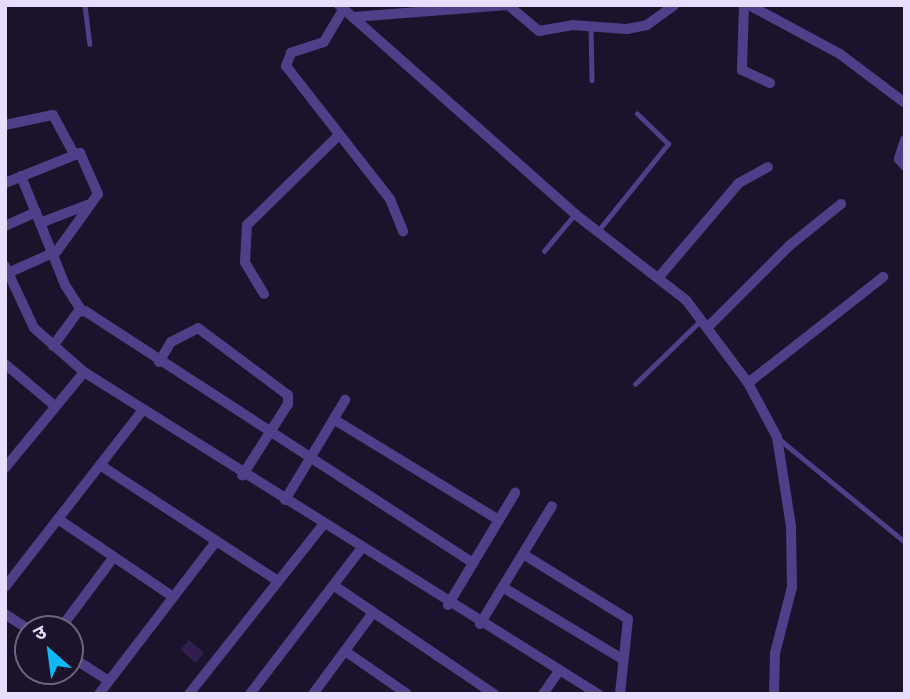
<!DOCTYPE html>
<meta charset="utf-8">
<style>
body{margin:0}
#map{position:relative;width:910px;height:699px;overflow:hidden;background:#1b122c;font-family:Arial,"Noto Sans Devanagari",sans-serif}
div>[style]{position:absolute}
[style*='--x']{left:calc(var(--x)*1px);top:calc(var(--y)*1px);width:calc(var(--w)*1px);rotate:calc(var(--a)*1deg)}
.building>*{inset:0;background:#301f4c;transform-origin:0 0}
.lane>*{height:4.5px;margin:-2.25px;padding:0 2.25px;transform-origin:2.25px;border-radius:2.25px;background:#4f3f89}
.street>*{height:10px;margin:-5px;padding:0 5px;transform-origin:5px;border-radius:5px;background:#4f3f89}
span{translate:-50% -50%;white-space:nowrap;text-align:center;line-height:1.15;-webkit-text-stroke:7px #1b122c;paint-order:stroke}
.frame{position:absolute;inset:0;border:7px solid #e7defe;pointer-events:none}
.north{position:absolute;left:14px;top:615px;width:70px;height:70px;box-sizing:border-box;background:#1b122c;border:2px solid #6d6480;border-radius:50%;rotate:332deg;font-size:19px;font-weight:700;line-height:28px;text-align:center;color:#e7defe}
.north::after{content:'';display:block;margin:auto;width:24px;height:32px;background:#11b8f8;clip-path:polygon(50% 0,100% 100%,50% 72%,0 100%)}
</style>
<div id="map">
<div class="building">
<div style="left:189px;top:640px;width:20px;height:13px;rotate:41deg"></div>
</div>
<div class="lane">
<div style="--x:85;--y:5;--w:39;--a:83"></div>
<div style="--x:591;--y:27;--w:53;--a:88.9"></div>
<div style="--x:598;--y:231;--w:112;--a:-51.2"></div>
<div style="--x:668;--y:144;--w:43;--a:-135.9"></div>
<div style="--x:544;--y:251;--w:48;--a:-50"></div>
<div style="--x:635;--y:384;--w:93;--a:-44.1"></div>
<div style="--x:778;--y:438;--w:164;--a:39.3"></div>
</div>
<div class="street">
<div style="--x:339;--y:5;--w:315;--a:41.5"></div>
<div style="--x:575;--y:214;--w:140;--a:37.8"></div>
<div style="--x:686;--y:300;--w:104;--a:53.2"></div>
<div style="--x:748;--y:383;--w:61;--a:61.8"></div>
<div style="--x:777;--y:437;--w:90;--a:81.1"></div>
<div style="--x:791;--y:526;--w:61;--a:89.1"></div>
<div style="--x:792;--y:587;--w:68;--a:104.4"></div>
<div style="--x:775;--y:653;--w:41;--a:91.4"></div>
<div style="--x:744;--y:5;--w:65;--a:91.8"></div>
<div style="--x:742;--y:70;--w:31;--a:25"></div>
<div style="--x:749;--y:5;--w:103;--a:28.3"></div>
<div style="--x:840;--y:54;--w:81;--a:37"></div>
<div style="--x:343;--y:10;--w:37;--a:121"></div>
<div style="--x:324;--y:42;--w:35;--a:162"></div>
<div style="--x:291;--y:53;--w:14;--a:111"></div>
<div style="--x:286;--y:66;--w:169;--a:52"></div>
<div style="--x:390;--y:199;--w:35;--a:68"></div>
<div style="--x:353;--y:17;--w:155;--a:-4.4"></div>
<div style="--x:508;--y:5;--w:40;--a:40"></div>
<div style="--x:539;--y:31;--w:34;--a:-10"></div>
<div style="--x:572;--y:25;--w:55;--a:4.2"></div>
<div style="--x:627;--y:29;--w:20;--a:-11"></div>
<div style="--x:647;--y:25;--w:34;--a:-36"></div>
<div style="--x:5;--y:125;--w:49;--a:-11.8"></div>
<div style="--x:53;--y:115;--w:44;--a:61.7"></div>
<div style="--x:905;--y:140;--w:20;--a:108"></div>
<div style="--x:899;--y:159;--w:9;--a:49"></div>
<div style="--x:21;--y:176;--w:118;--a:68"></div>
<div style="--x:65;--y:285;--w:30;--a:57"></div>
<div style="--x:5;--y:183;--w:81;--a:-21.8"></div>
<div style="--x:80;--y:153;--w:45;--a:66.3"></div>
<div style="--x:98;--y:194;--w:70;--a:125.7"></div>
<div style="--x:57;--y:251;--w:54;--a:155.8"></div>
<div style="--x:40;--y:223;--w:50;--a:-21"></div>
<div style="--x:5;--y:226;--w:34;--a:-24"></div>
<div style="--x:5;--y:266;--w:68;--a:64.9"></div>
<div style="--x:34;--y:328;--w:67;--a:41.3"></div>
<div style="--x:84;--y:372;--w:607;--a:32.07"></div>
<div style="--x:659;--y:277;--w:123;--a:-49.6"></div>
<div style="--x:739;--y:183;--w:33;--a:-29"></div>
<div style="--x:264;--y:294;--w:37;--a:-121"></div>
<div style="--x:245;--y:262;--w:37;--a:-87"></div>
<div style="--x:247;--y:225;--w:129;--a:-44.4"></div>
<div style="--x:708;--y:327;--w:115;--a:-45"></div>
<div style="--x:789;--y:246;--w:67;--a:-38.9"></div>
<div style="--x:53;--y:346;--w:42;--a:-53.7"></div>
<div style="--x:78;--y:312;--w:7;--a:-8"></div>
<div style="--x:85;--y:311;--w:463;--a:33"></div>
<div style="--x:159;--y:362;--w:23;--a:-59"></div>
<div style="--x:171;--y:342;--w:30;--a:-27"></div>
<div style="--x:198;--y:328;--w:112;--a:36.7"></div>
<div style="--x:288;--y:395;--w:9;--a:90"></div>
<div style="--x:288;--y:404;--w:85;--a:122.6"></div>
<div style="--x:5;--y:364;--w:65;--a:40"></div>
<div style="--x:748;--y:383;--w:172;--a:-38.1"></div>
<div style="--x:335;--y:420;--w:192;--a:31.4"></div>
<div style="--x:100;--y:465;--w:212;--a:33.1"></div>
<div style="--x:5;--y:468;--w:124;--a:-50.5"></div>
<div style="--x:285;--y:500;--w:117;--a:-59"></div>
<div style="--x:58;--y:519;--w:139;--a:34.1"></div>
<div style="--x:523;--y:554;--w:123;--a:31.8"></div>
<div style="--x:628;--y:619;--w:75;--a:96.1"></div>
<div style="--x:5;--y:587;--w:224;--a:-52.1"></div>
<div style="--x:336;--y:587;--w:191;--a:34.1"></div>
<div style="--x:504;--y:588;--w:138;--a:31"></div>
<div style="--x:448;--y:605;--w:131;--a:-59.1"></div>
<div style="--x:5;--y:614;--w:27;--a:33"></div>
<div style="--x:480;--y:624;--w:138;--a:-58.6"></div>
<div style="--x:60;--y:629;--w:89;--a:-53.3"></div>
<div style="--x:345;--y:651;--w:75;--a:34.7"></div>
<div style="--x:70;--y:656;--w:46;--a:32.7"></div>
<div style="--x:99;--y:694;--w:190;--a:-52.5"></div>
<div style="--x:189;--y:694;--w:216;--a:-51.6"></div>
<div style="--x:250;--y:694;--w:181;--a:-52.6"></div>
<div style="--x:313;--y:694;--w:99;--a:-53.6"></div>
<div style="--x:543;--y:694;--w:28;--a:-55"></div>
</div>
<div class="frame"></div>
<div class="north">उ</div>
</div>
